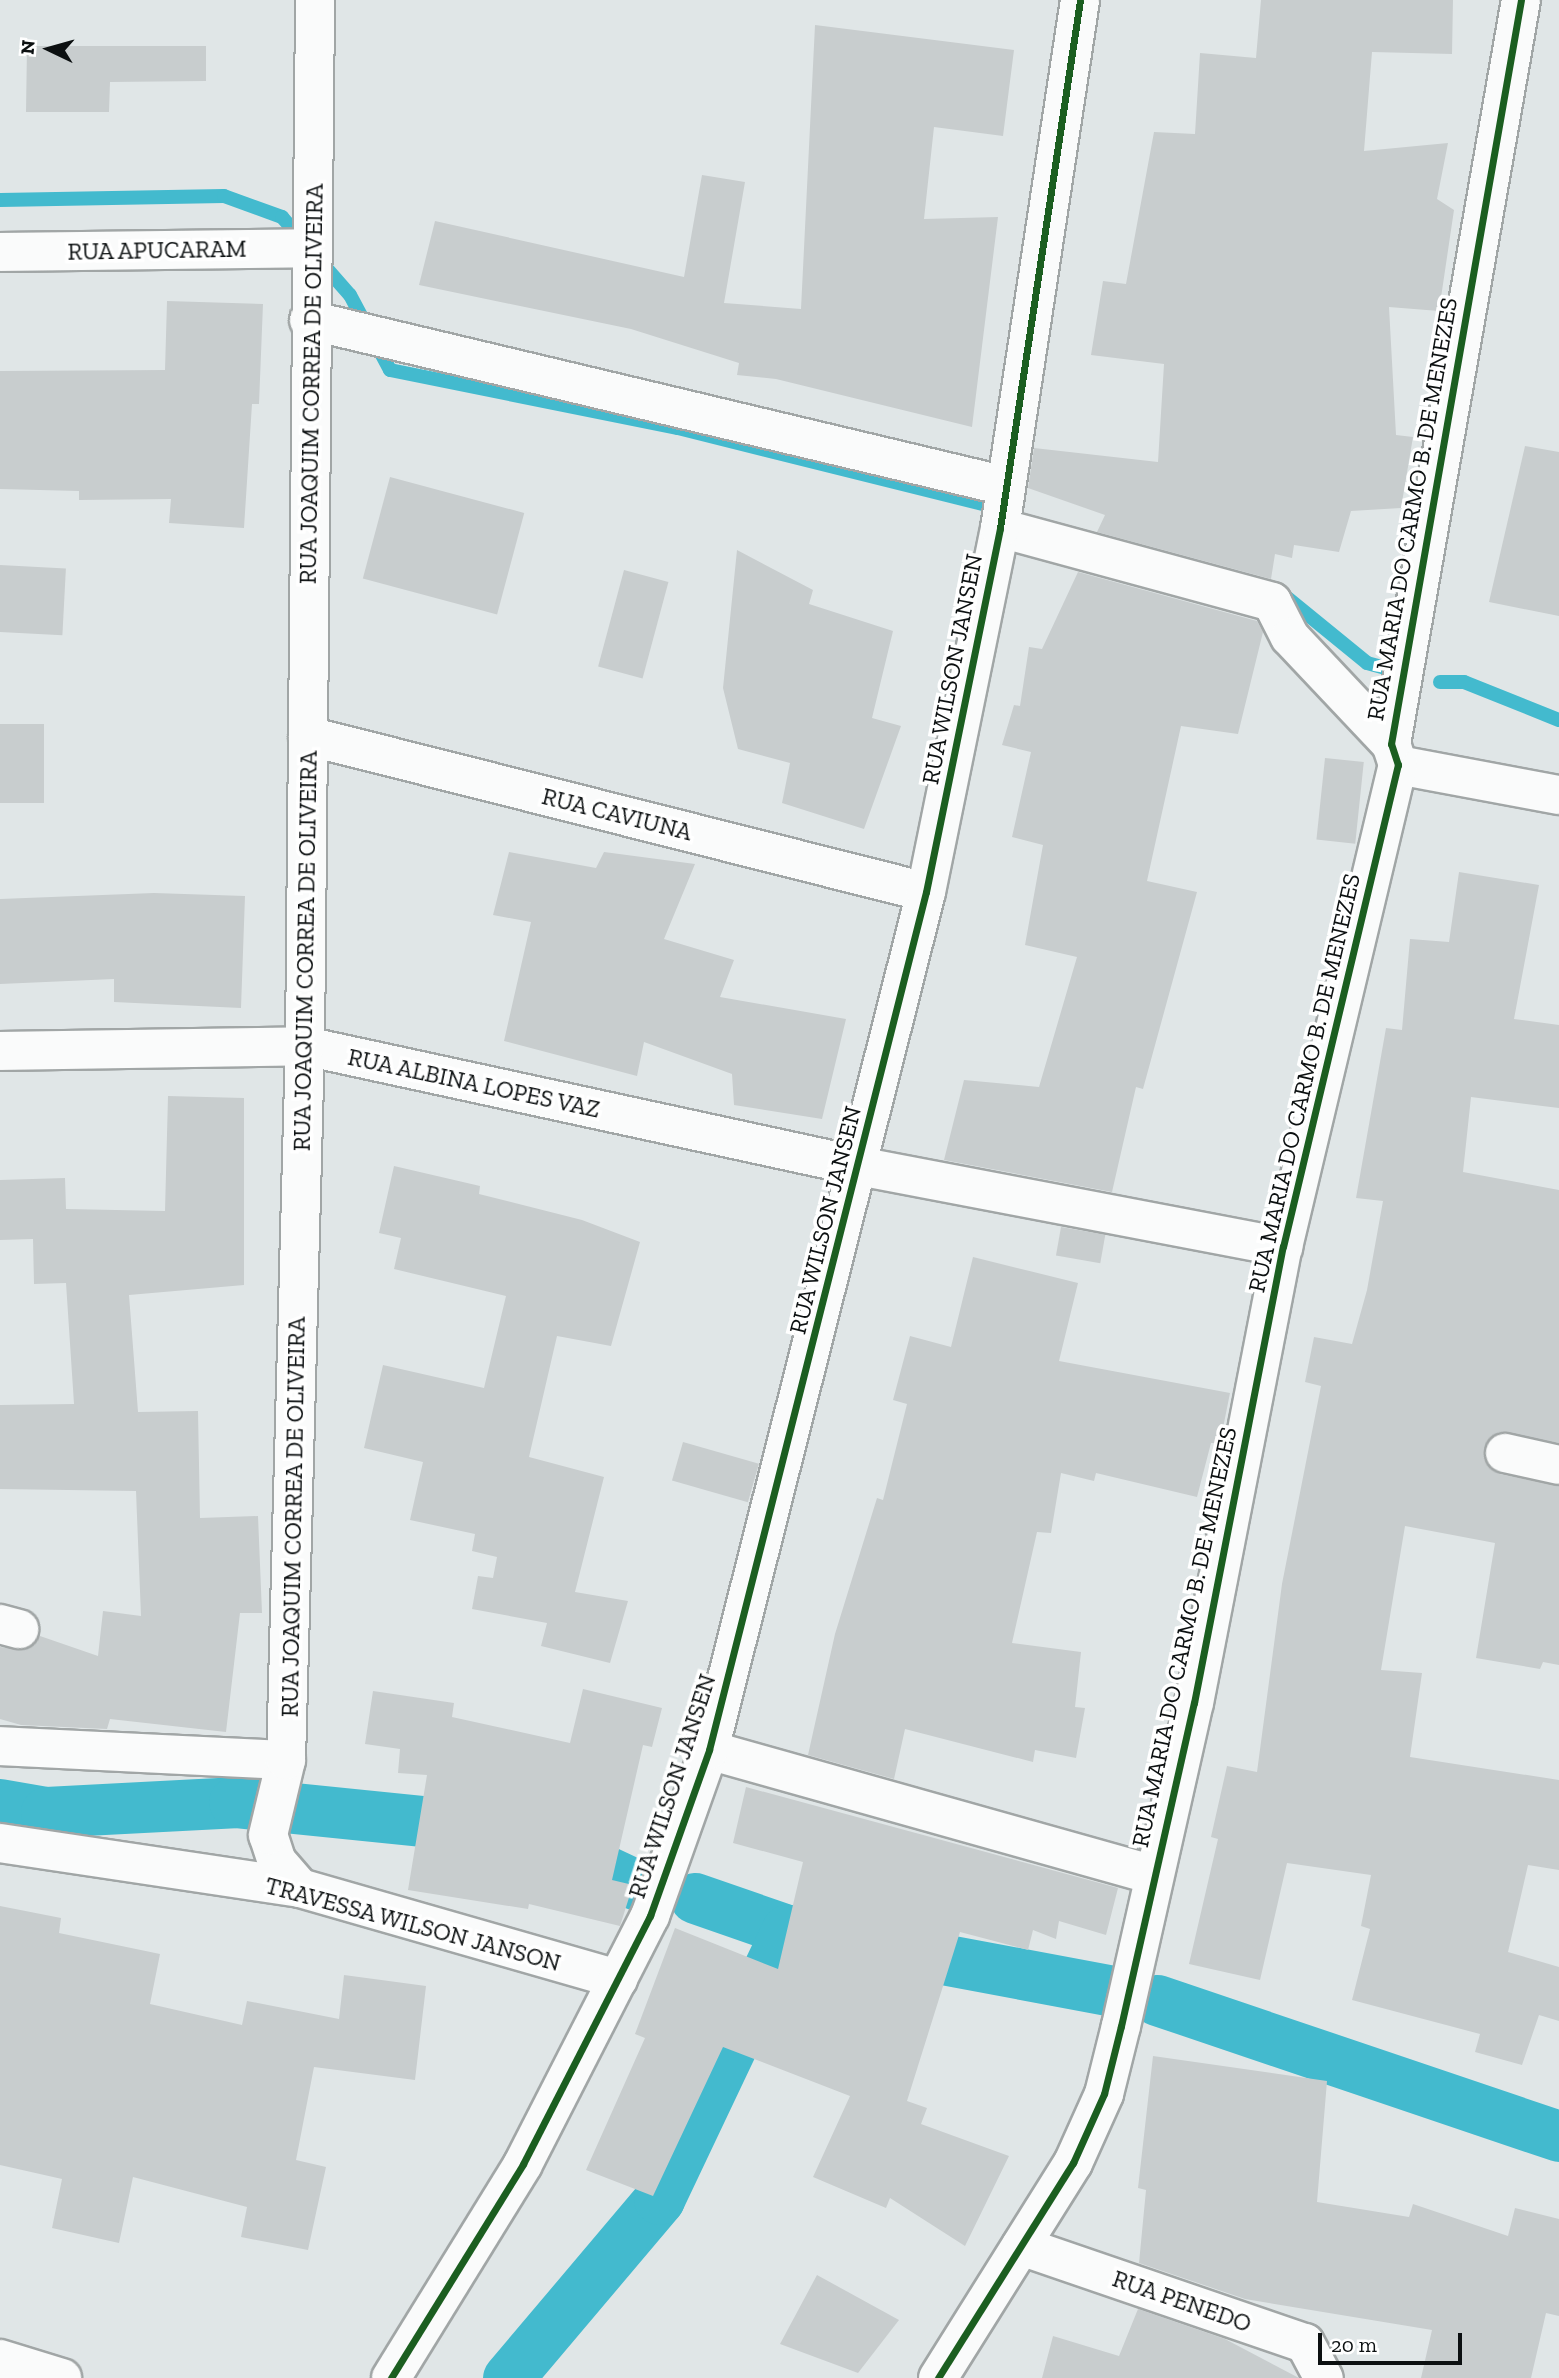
<!DOCTYPE html>
<style>
body{margin:0}
#map{position:relative;width:1559px;height:2378px;overflow:hidden;background:#e0e6e7;font-family:"Zilla Slab",serif}
div>[style]{position:absolute}
[style*='--x']{left:calc(var(--x)*1px);top:calc(var(--y)*1px);width:calc(var(--w)*1px);rotate:calc(var(--a)*1deg)}
.stream>*{height:14px;margin:-7px;padding:0 7px;transform-origin:7px;border-radius:7px;background:#43bace}
.canal>*{height:51px;margin:-25.5px;padding:0 25.5px;transform-origin:25.5px;border-radius:25.5px;background:#43bace}
.building>*{inset:0;background:#c8cdce;transform-origin:0 0}
.roads{filter:drop-shadow(2px 0 #a1a6a6) drop-shadow(-2px 0 #a1a6a6) drop-shadow(0 2px #a1a6a6) drop-shadow(0 -2px #a1a6a6)}
.minor>*{height:38px;margin:-19px;padding:0 19px;transform-origin:19px;border-radius:19px;background:#fafbfb}
.cycleway>*{height:7px;margin:-3.5px;padding:0 3.5px;transform-origin:3.5px;border-radius:3.5px;background:#1b5e20}
span{translate:-50% -50%;white-space:nowrap;text-align:center;line-height:1.15;-webkit-text-stroke:7px #fff;paint-order:stroke}
.street-label{font-size:24px;color:#0c1011}
.north{position:absolute;left:14px;top:14px;width:70px;height:70px;-webkit-text-stroke:5px #fff;paint-order:stroke;rotate:275deg;font-size:19px;font-weight:700;line-height:28px;text-align:center;color:#0c1011}
.north::after{content:'';display:block;margin:auto;width:24px;height:32px;background:#0c1011;clip-path:polygon(50% 0,100% 100%,50% 72%,0 100%)}
.scale{position:absolute;left:1318px;top:2333px;width:144px;height:32px;box-sizing:border-box;border:4px solid #0c1011;border-top:0;padding-left:9px;font-size:21px;line-height:24px;white-space:nowrap;color:#0c1011;-webkit-text-stroke:5px #fff;paint-order:stroke}
</style>
<div id="map">
<div class="stream">
<div style="--x:0;--y:200;--w:224;--a:-1"></div>
<div style="--x:224;--y:196;--w:62;--a:19.9"></div>
<div style="--x:282;--y:217;--w:35;--a:49"></div>
<div style="--x:320;--y:261;--w:45;--a:48.6"></div>
<div style="--x:350;--y:295;--w:85;--a:61.9"></div>
<div style="--x:390;--y:370;--w:294;--a:11.4"></div>
<div style="--x:678;--y:428;--w:313;--a:14"></div>
<div style="--x:1280;--y:592;--w:112;--a:39.2"></div>
<div style="--x:1367;--y:663;--w:20;--a:15"></div>
<div style="--x:1440;--y:682;--w:24;--a:0"></div>
<div style="--x:1464;--y:682;--w:102;--a:21.8"></div>
</div>
<div class="canal">
<div style="--x:0;--y:1804;--w:47;--a:9.9"></div>
<div style="--x:46;--y:1812;--w:188;--a:-3"></div>
<div style="--x:234;--y:1802;--w:288;--a:5.8"></div>
<div style="--x:521;--y:1831;--w:125;--a:25.1"></div>
<div style="--x:695;--y:1898;--w:97;--a:19.2"></div>
<div style="--x:787;--y:1930;--w:331;--a:10.6"></div>
<div style="--x:1157;--y:2000;--w:424;--a:18.7"></div>
<div style="--x:508;--y:2378;--w:234;--a:-49.8"></div>
<div style="--x:659;--y:2199;--w:298;--a:-64.6"></div>
</div>
<div class="building">
<div style="clip-path:polygon(1261px 0,1453px 0,1452px 54px,1372px 52px,1364px 151px,1448px 143px,1437px 199px,1454px 210px,1439px 311px,1389px 307px,1396px 435px,1413px 437px,1401px 508px,1351px 511px,1339px 552px,1294px 545px,1292px 558px,1275px 554px,1271px 579px,1097px 532px,1105px 515px,1028px 488px,1034px 448px,1158px 462px,1164px 364px,1091px 355px,1103px 281px,1126px 284px,1154px 132px,1195px 134px,1200px 53px,1256px 58px)"></div>
<div style="clip-path:polygon(815px 25px,1014px 50px,1003px 136px,934px 127px,924px 219px,998px 217px,972px 427px,776px 379px,737px 375px,739px 363px,631px 329px,419px 285px,435px 221px,684px 277px,702px 175px,745px 182px,724px 303px,801px 309px)"></div>
<div style="clip-path:polygon(27px 46px,206px 46px,206px 81px,110px 82px,109px 112px,26px 112px)"></div>
<div style="clip-path:polygon(167px 301px,263px 304px,259px 404px,252px 404px,244px 528px,169px 523px,171px 499px,79px 500px,79px 491px,0 489px,0 371px,165px 370px)"></div>
<div style="clip-path:polygon(1525px 446px,1559px 452px,1559px 616px,1489px 602px)"></div>
<div style="left:390px;top:477px;width:139px;height:105px;rotate:15deg"></div>
<div style="clip-path:polygon(737px 550px,813px 590px,809px 604px,893px 631px,872px 718px,901px 726px,864px 829px,782px 803px,790px 763px,738px 749px,723px 688px)"></div>
<div style="left:0;top:565px;width:66px;height:67px;rotate:3deg"></div>
<div style="left:624px;top:570px;width:46px;height:100px;rotate:15deg"></div>
<div style="clip-path:polygon(1078px 572px,1257px 621px,1263px 632px,1238px 734px,1181px 726px,1147px 881px,1197px 892px,1143px 1089px,1136px 1087px,1112px 1192px,944px 1160px,964px 1080px,1039px 1087px,1077px 957px,1025px 945px,1043px 845px,1012px 837px,1031px 752px,1002px 745px,1014px 705px,1020px 706px,1029px 647px,1042px 649px)"></div>
<div style="left:0;top:724px;width:44px;height:79px"></div>
<div style="left:1325px;top:758px;width:39px;height:82px;rotate:6deg"></div>
<div style="clip-path:polygon(509px 852px,596px 868px,604px 852px,695px 864px,664px 939px,734px 960px,720px 997px,846px 1019px,822px 1119px,734px 1105px,732px 1074px,644px 1042px,637px 1076px,504px 1041px,531px 922px,493px 915px)"></div>
<div style="clip-path:polygon(1459px 872px,1539px 885px,1514px 1019px,1559px 1025px,1559px 1108px,1471px 1097px,1463px 1172px,1559px 1190px,1559px 1443px,1499px 1432px,1484px 1449px,1490px 1469px,1500px 1474px,1559px 1486px,1559px 1665px,1543px 1662px,1540px 1669px,1476px 1658px,1495px 1543px,1405px 1526px,1381px 1670px,1422px 1673px,1410px 1757px,1559px 1780px,1559px 1870px,1528px 1865px,1508px 1952px,1559px 1967px,1559px 2021px,1539px 2015px,1522px 2065px,1475px 2052px,1480px 2034px,1352px 2000px,1370px 1929px,1361px 1926px,1371px 1875px,1287px 1863px,1260px 1980px,1189px 1964px,1218px 1839px,1211px 1837px,1227px 1766px,1257px 1772px,1282px 1584px,1321px 1386px,1305px 1382px,1314px 1337px,1352px 1344px,1367px 1290px,1383px 1201px,1356px 1198px,1386px 1028px,1402px 1030px,1410px 939px,1449px 942px)"></div>
<div style="clip-path:polygon(154px 893px,245px 896px,241px 1008px,114px 1002px,114px 979px,0 984px,0 899px)"></div>
<div style="clip-path:polygon(168px 1096px,244px 1098px,244px 1285px,129px 1295px,138px 1412px,198px 1411px,200px 1518px,258px 1516px,262px 1613px,240px 1613px,226px 1732px,110px 1719px,107px 1729px,21px 1725px,0 1719px,0 1647px,25px 1650px,40px 1636px,98px 1656px,103px 1611px,141px 1616px,136px 1491px,0 1489px,0 1405px,74px 1404px,66px 1283px,34px 1284px,33px 1239px,0 1240px,0 1180px,65px 1178px,66px 1209px,165px 1211px)"></div>
<div style="clip-path:polygon(394px 1166px,480px 1186px,479px 1194px,582px 1220px,640px 1242px,611px 1346px,557px 1336px,529px 1457px,604px 1477px,575px 1592px,628px 1601px,610px 1663px,541px 1646px,547px 1623px,472px 1609px,478px 1576px,493px 1578px,497px 1557px,472px 1551px,475px 1534px,410px 1520px,423px 1462px,364px 1448px,383px 1365px,484px 1388px,506px 1296px,394px 1269px,401px 1238px,379px 1233px)"></div>
<div style="left:1061px;top:1227px;width:45px;height:29px;rotate:10deg"></div>
<div style="clip-path:polygon(973px 1257px,1078px 1283px,1059px 1361px,1230px 1393px,1220px 1443px,1211px 1443px,1197px 1497px,1096px 1473px,1094px 1481px,1061px 1473px,1051px 1533px,1037px 1532px,1012px 1643px,1081px 1652px,1075px 1707px,1085px 1708px,1076px 1758px,1035px 1750px,1033px 1762px,905px 1729px,894px 1779px,808px 1755px,835px 1634px,877px 1498px,883px 1500px,907px 1404px,893px 1400px,910px 1336px,951px 1347px)"></div>
<div style="left:683px;top:1442px;width:79px;height:40px;rotate:16deg"></div>
<div style="clip-path:polygon(583px 1689px,662px 1708px,652px 1747px,643px 1745px,612px 1880px,633px 1885px,620px 1926px,529px 1904px,528px 1909px,408px 1890px,427px 1775px,398px 1773px,400px 1749px,365px 1744px,373px 1691px,454px 1703px,452px 1717px,570px 1743px)"></div>
<div style="clip-path:polygon(746px 1787px,1118px 1888px,1106px 1935px,1059px 1921px,1056px 1939px,1033px 1930px,1028px 1950px,960px 1932px,907px 2101px,927px 2108px,921px 2124px,1009px 2156px,965px 2246px,890px 2198px,886px 2208px,813px 2177px,850px 2096px,723px 2047px,653px 2196px,586px 2170px,645px 2038px,635px 2034px,675px 1928px,778px 1969px,803px 1862px,733px 1843px)"></div>
<div style="clip-path:polygon(0 1906px,61px 1918px,59px 1933px,160px 1954px,150px 2004px,242px 2025px,247px 2001px,339px 2019px,344px 1975px,426px 1986px,415px 2080px,314px 2067px,296px 2160px,326px 2167px,308px 2250px,241px 2237px,247px 2207px,133px 2177px,119px 2243px,52px 2228px,62px 2179px,0 2165px)"></div>
<div style="clip-path:polygon(1153px 2056px,1327px 2081px,1317px 2202px,1409px 2217px,1413px 2204px,1508px 2236px,1515px 2208px,1559px 2219px,1559px 2316px,1546px 2313px,1531px 2378px,1421px 2378px,1432px 2330px,1245px 2299px,1139px 2263px,1146px 2190px,1138px 2188px)"></div>
<div style="clip-path:polygon(817px 2275px,899px 2320px,858px 2373px,780px 2344px)"></div>
<div style="clip-path:polygon(1138px 2309px,1225px 2339px,1299px 2378px,1042px 2378px,1053px 2336px,1119px 2356px)"></div>
</div>
<div class="roads">
<div class="minor">
<div style="--x:0;--y:252;--w:313;--a:-0.7"></div>
<div style="--x:309;--y:320;--w:716;--a:13.4"></div>
<div style="--x:1000;--y:528;--w:282;--a:15.2"></div>
<div style="--x:1272;--y:602;--w:39;--a:63"></div>
<div style="--x:1290;--y:637;--w:147;--a:46.7"></div>
<div style="--x:308;--y:736;--w:637;--a:14.17"></div>
<div style="--x:1398;--y:765;--w:164;--a:10.6"></div>
<div style="--x:0;--y:1051;--w:305;--a:-0.9"></div>
<div style="--x:305;--y:1046;--w:566;--a:12.24"></div>
<div style="--x:858;--y:1166;--w:433;--a:10.8"></div>
<div style="--x:1505;--y:1453;--w:55;--a:12.5"></div>
<div style="--x:0;--y:1624;--w:20;--a:15"></div>
<div style="--x:0;--y:1746;--w:286;--a:2.8"></div>
<div style="--x:709;--y:1750;--w:462;--a:15.7"></div>
<div style="--x:0;--y:1843;--w:303;--a:8.5"></div>
<div style="--x:300;--y:1888;--w:331;--a:16"></div>
<div style="--x:300;--y:1888;--w:35;--a:-131"></div>
<div style="--x:277;--y:1862;--w:28;--a:-108"></div>
<div style="--x:268;--y:1835;--w:77;--a:-76.5"></div>
<div style="--x:286;--y:1760;--w:714;--a:-88.48"></div>
<div style="--x:305;--y:1046;--w:1046;--a:-89.45"></div>
<div style="--x:1021;--y:2246;--w:300;--a:18.9"></div>
<div style="--x:1305;--y:2343;--w:40;--a:62"></div>
<div style="--x:0;--y:2359;--w:65;--a:17"></div>
<div style="--x:391;--y:2378;--w:251;--a:-58.3"></div>
<div style="--x:523;--y:2164;--w:279;--a:-62.9"></div>
<div style="--x:650;--y:1916;--w:176;--a:-70.4"></div>
<div style="--x:709;--y:1750;--w:885;--a:-75.81"></div>
<div style="--x:926;--y:892;--w:371;--a:-78.5"></div>
<div style="--x:1000;--y:528;--w:534;--a:-81.38"></div>
<div style="--x:938;--y:2378;--w:254;--a:-57.9"></div>
<div style="--x:1073;--y:2163;--w:76;--a:-65.8"></div>
<div style="--x:1104;--y:2094;--w:70;--a:-76"></div>
<div style="--x:1121;--y:2026;--w:331;--a:-77.3"></div>
<div style="--x:1194;--y:1703;--w:465;--a:-79"></div>
<div style="--x:1283;--y:1247;--w:496;--a:-76.6"></div>
<div style="--x:1398;--y:765;--w:22;--a:-108"></div>
<div style="--x:1391;--y:744;--w:755;--a:-80.09"></div>
</div>
</div>
<div class="cycleway">
<div style="--x:391;--y:2378;--w:251;--a:-58.3"></div>
<div style="--x:523;--y:2164;--w:279;--a:-62.9"></div>
<div style="--x:650;--y:1916;--w:176;--a:-70.4"></div>
<div style="--x:709;--y:1750;--w:885;--a:-75.81"></div>
<div style="--x:926;--y:892;--w:371;--a:-78.5"></div>
<div style="--x:1000;--y:528;--w:534;--a:-81.38"></div>
<div style="--x:938;--y:2378;--w:254;--a:-57.9"></div>
<div style="--x:1073;--y:2163;--w:76;--a:-65.8"></div>
<div style="--x:1104;--y:2094;--w:70;--a:-76"></div>
<div style="--x:1121;--y:2026;--w:331;--a:-77.3"></div>
<div style="--x:1194;--y:1703;--w:465;--a:-79"></div>
<div style="--x:1283;--y:1247;--w:496;--a:-76.6"></div>
<div style="--x:1398;--y:765;--w:22;--a:-108"></div>
<div style="--x:1391;--y:744;--w:755;--a:-80.09"></div>
</div>
<div class="street-label">
<span style="left:157px;top:250px;rotate:-1deg">RUA APUCARAM</span>
<span style="left:311px;top:384px;rotate:-89deg">RUA JOAQUIM CORREA DE OLIVEIRA</span>
<span style="left:1412px;top:509px;rotate:-80deg">RUA MARIA DO CARMO B. DE MENEZES</span>
<span style="left:952px;top:669px;rotate:-79deg">RUA WILSON JANSEN</span>
<span style="left:617px;top:814px;rotate:14deg">RUA CAVIUNA</span>
<span style="left:305px;top:951px;rotate:-89deg">RUA JOAQUIM CORREA DE OLIVEIRA</span>
<span style="left:474px;top:1083px;rotate:12deg">RUA ALBINA LOPES VAZ</span>
<span style="left:1304px;top:1083px;rotate:-77deg">RUA MARIA DO CARMO B. DE MENEZES</span>
<span style="left:825px;top:1220px;rotate:-76deg">RUA WILSON JANSEN</span>
<span style="left:293px;top:1517px;rotate:-89deg">RUA JOAQUIM CORREA DE OLIVEIRA</span>
<span style="left:1184px;top:1637px;rotate:-78deg">RUA MARIA DO CARMO B. DE MENEZES</span>
<span style="left:672px;top:1786px;rotate:-72deg">RUA WILSON JANSEN</span>
<span style="left:413px;top:1924px;rotate:15deg">TRAVESSA WILSON JANSON</span>
<span style="left:1182px;top:2301px;rotate:19deg">RUA PENEDO</span>
</div>
<div class="north">N</div>
<div class="scale">20 m</div>
</div>
